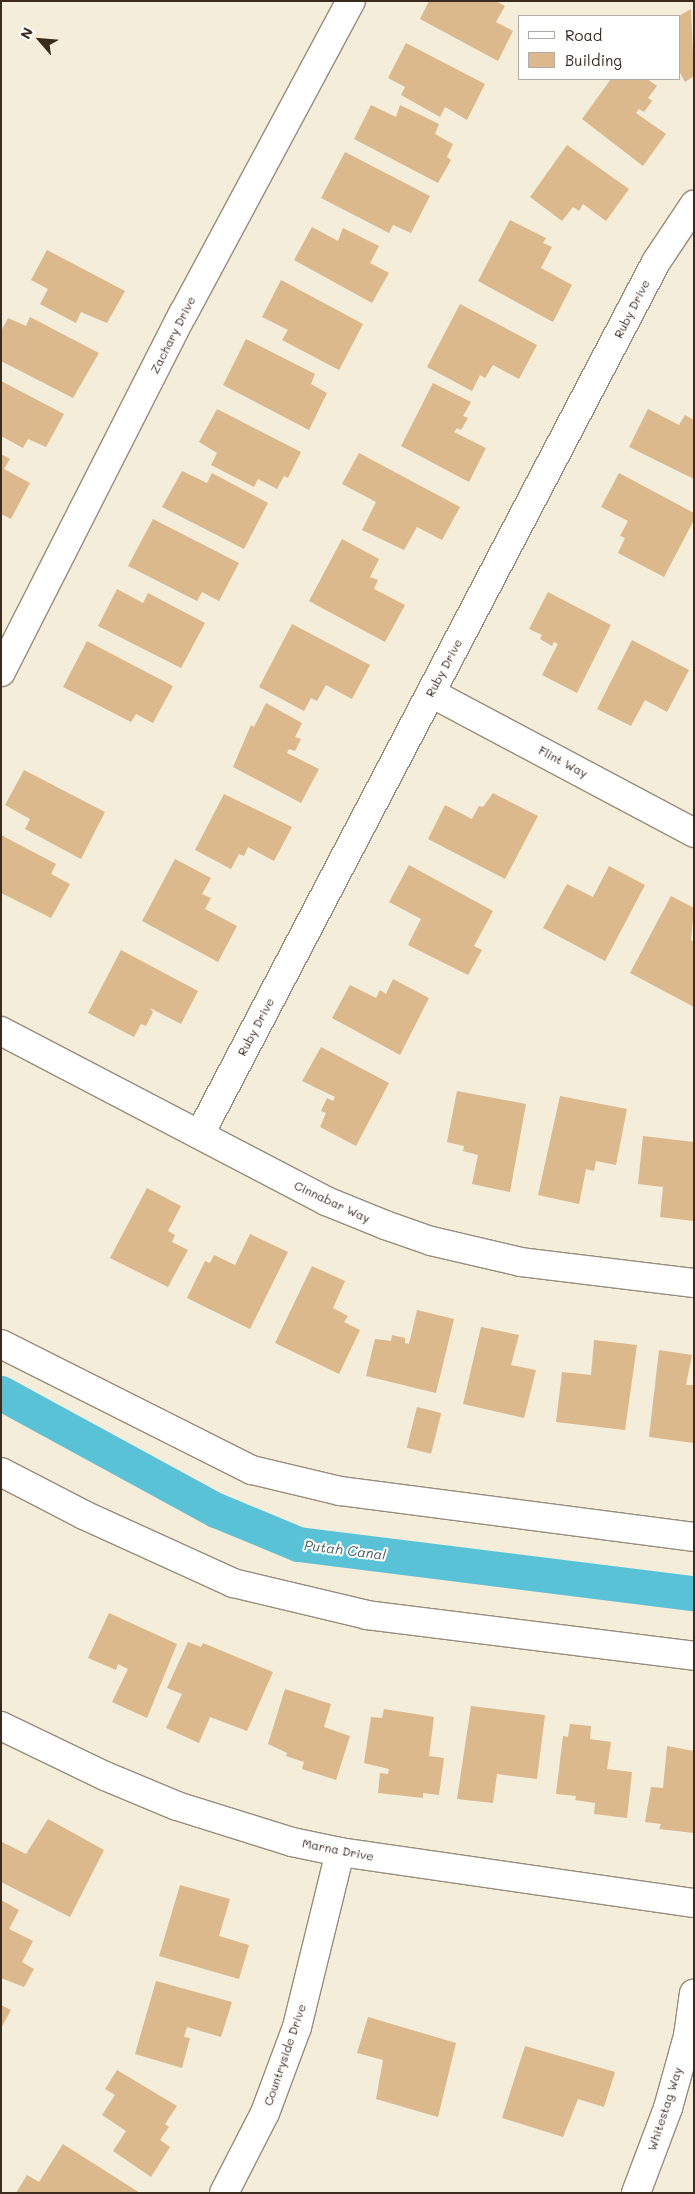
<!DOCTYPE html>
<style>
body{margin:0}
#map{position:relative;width:695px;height:2194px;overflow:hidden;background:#f4edda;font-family:Mali,sans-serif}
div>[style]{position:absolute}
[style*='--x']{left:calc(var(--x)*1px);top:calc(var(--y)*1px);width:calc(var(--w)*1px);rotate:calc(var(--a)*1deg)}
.canal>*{height:35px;margin:-17.5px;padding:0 17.5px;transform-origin:17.5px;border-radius:17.5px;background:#59c2d6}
.building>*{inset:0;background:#dcb88d;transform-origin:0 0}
.roads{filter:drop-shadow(1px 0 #988c7c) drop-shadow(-1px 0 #988c7c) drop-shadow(0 1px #988c7c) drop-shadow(0 -1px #988c7c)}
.minor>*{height:28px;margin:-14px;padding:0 14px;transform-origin:14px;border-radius:14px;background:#fff}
span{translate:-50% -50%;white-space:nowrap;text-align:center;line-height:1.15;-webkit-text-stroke:4px #fff;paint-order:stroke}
.street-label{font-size:12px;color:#3b2a1e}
.water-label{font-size:14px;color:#465f5e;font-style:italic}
.frame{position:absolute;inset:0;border:2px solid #3b2a1e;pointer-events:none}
.legend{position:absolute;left:518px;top:15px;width:162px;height:65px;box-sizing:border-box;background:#fff;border:1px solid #b1aaa5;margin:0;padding:6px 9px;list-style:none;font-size:15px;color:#3b2a1e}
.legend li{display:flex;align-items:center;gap:10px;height:25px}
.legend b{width:25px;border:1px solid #b1aaa5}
.north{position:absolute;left:15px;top:15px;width:50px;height:50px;-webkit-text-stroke:4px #fff;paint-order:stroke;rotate:297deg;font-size:14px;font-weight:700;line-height:20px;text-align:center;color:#3b2a1e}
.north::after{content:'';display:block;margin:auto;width:18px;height:22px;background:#3b2a1e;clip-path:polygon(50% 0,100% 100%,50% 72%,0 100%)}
</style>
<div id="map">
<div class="canal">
<div style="--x:1;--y:1393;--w:245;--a:28.6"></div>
<div style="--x:216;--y:1510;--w:89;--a:22.5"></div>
<div style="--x:298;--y:1544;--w:399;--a:7.1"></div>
</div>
<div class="building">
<div style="clip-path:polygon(429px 1px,496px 1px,505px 6px,496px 22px,513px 31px,498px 61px,420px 19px)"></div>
<div style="clip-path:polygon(691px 9px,694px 76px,685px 82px,679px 71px,679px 16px)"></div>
<div style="clip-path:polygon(406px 43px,485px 84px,467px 120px,445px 107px,440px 117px,401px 95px,405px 87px,388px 78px)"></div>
<div style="clip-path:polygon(611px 79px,647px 79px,657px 86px,648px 98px,652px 101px,644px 112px,639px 109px,636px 113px,666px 134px,643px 166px,582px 119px)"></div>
<div style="clip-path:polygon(371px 105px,396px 117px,400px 105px,439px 124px,435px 134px,453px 144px,447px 157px,451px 160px,438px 183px,354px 139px)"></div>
<div style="clip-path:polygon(567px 145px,629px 189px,606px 221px,583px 204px,579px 211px,573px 207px,562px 221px,530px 197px)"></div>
<div style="clip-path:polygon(345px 152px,430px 196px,411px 233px,393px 225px,389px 233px,321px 198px)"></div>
<div style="clip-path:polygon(510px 220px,546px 238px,543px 243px,552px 247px,541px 268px,572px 285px,553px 322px,478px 281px)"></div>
<div style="clip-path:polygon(312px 227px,338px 241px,343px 228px,379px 246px,370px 263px,389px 273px,372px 303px,294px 260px)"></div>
<div style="clip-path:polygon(47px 250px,125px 291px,107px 323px,81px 312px,76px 323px,40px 304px,48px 289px,31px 280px)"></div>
<div style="clip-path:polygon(281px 280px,363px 324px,339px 370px,282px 340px,288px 330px,262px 317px)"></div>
<div style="clip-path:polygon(460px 304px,537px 345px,519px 379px,493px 365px,485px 378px,480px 375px,472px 391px,427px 367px)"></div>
<div style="clip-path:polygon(30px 317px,99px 353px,73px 398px,1px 361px,1px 331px,8px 318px,26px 326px)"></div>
<div style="clip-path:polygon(246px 339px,315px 374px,311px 384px,327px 393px,309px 430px,223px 385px)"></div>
<div style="clip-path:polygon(1px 381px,64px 414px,46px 447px,28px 439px,23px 448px,1px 436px)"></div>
<div style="clip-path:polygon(433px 383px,471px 402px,463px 416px,468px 418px,461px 430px,457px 428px,454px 432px,486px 448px,469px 482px,401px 446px)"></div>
<div style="clip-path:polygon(217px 409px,301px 452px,288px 478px,284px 476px,277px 489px,258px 479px,254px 487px,211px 465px,217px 453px,199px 442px)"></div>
<div style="clip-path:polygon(648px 409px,679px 425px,685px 415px,694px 420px,694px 479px,629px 447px)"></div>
<div style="clip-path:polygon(359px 453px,460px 507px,442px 540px,417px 527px,404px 550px,362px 530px,376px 502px,342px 484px)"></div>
<div style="clip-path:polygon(1px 454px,10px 459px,4px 469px,30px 483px,11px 519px,1px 514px)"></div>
<div style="clip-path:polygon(182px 471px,207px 483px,212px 473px,268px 503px,244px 549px,162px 507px)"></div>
<div style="clip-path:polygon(619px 473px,694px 513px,694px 520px,664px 577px,618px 553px,625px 538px,620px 536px,628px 521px,601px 507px)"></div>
<div style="clip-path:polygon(153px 519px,239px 563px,219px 601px,202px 592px,197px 601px,128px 566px)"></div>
<div style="clip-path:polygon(342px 539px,379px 559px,370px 577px,378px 580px,374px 589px,405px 605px,385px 642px,309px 601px)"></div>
<div style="clip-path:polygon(117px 589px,143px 603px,148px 593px,205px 623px,181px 668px,98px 626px)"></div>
<div style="clip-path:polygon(548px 592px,611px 625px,577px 693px,542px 675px,558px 644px,554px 642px,552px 646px,540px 639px,542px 635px,529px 629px)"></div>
<div style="clip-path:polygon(292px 624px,370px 665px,352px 699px,326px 685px,317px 701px,311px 698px,304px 711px,259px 687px)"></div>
<div style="clip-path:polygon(632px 640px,689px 670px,667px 712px,645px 700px,631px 726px,597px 709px)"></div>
<div style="clip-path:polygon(87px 641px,173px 686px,153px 723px,136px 714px,131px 722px,63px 687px)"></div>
<div style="clip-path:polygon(266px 703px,302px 723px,295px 737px,301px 739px,295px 751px,289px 749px,287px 753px,319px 769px,301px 803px,233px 767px,251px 725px,254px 727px)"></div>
<div style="clip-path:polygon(24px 770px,105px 812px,81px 859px,25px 829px,30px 819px,5px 805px)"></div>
<div style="clip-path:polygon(493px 793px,538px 816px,505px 879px,428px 839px,445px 805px,472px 819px,479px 806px,483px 807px)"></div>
<div style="clip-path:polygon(224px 794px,292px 827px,274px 861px,248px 847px,244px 856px,239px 854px,231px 869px,195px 850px)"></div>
<div style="clip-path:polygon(1px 835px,56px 864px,51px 874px,70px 884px,51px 918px,1px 893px)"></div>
<div style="clip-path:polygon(175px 859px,211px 878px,202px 894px,211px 898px,205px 909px,237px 926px,218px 962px,142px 921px)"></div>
<div style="clip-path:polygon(409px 865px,493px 911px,474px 946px,482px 950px,468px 975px,408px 945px,421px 919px,389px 902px)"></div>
<div style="clip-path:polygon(609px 866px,645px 885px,605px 961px,543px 928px,567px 884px,593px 897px)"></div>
<div style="clip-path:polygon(671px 896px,694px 908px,691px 940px,694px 942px,694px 1007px,630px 973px)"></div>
<div style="clip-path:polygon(121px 950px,198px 991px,181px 1024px,150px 1008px,153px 1012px,146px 1026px,141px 1024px,134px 1037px,88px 1013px)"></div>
<div style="clip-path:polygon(393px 979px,429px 998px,400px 1055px,332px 1018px,350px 985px,376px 998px,380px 990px,386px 994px)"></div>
<div style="clip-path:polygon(321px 1047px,389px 1083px,356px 1146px,320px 1127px,326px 1113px,321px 1111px,327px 1098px,333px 1101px,335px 1097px,302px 1081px)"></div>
<div style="clip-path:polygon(457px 1091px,526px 1104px,510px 1192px,472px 1184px,478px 1155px,463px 1151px,464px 1146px,447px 1142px)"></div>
<div style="clip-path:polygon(560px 1096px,627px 1109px,616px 1165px,596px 1161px,594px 1171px,586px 1169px,579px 1204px,538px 1195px)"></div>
<div style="clip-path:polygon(643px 1136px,694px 1142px,694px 1221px,660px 1217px,663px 1187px,638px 1184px)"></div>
<div style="clip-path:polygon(147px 1188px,181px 1206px,168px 1231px,175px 1235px,172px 1242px,188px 1250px,168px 1287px,110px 1258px)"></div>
<div style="clip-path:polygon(250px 1234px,288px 1252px,250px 1329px,187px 1298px,205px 1261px,210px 1263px,214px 1255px,235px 1265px)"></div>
<div style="clip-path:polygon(312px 1266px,345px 1281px,333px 1308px,348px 1316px,344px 1322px,360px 1330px,339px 1374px,275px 1343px)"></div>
<div style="clip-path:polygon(417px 1310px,454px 1319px,436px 1393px,366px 1376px,375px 1339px,391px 1341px,392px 1335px,405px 1338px,405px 1343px,409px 1344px)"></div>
<div style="clip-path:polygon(481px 1327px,519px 1335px,511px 1365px,536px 1370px,524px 1418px,463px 1404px)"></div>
<div style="clip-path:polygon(594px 1340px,637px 1345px,625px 1430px,556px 1422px,562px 1372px,591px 1375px)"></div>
<div style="clip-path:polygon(659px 1350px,692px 1355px,686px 1385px,694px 1385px,694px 1443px,649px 1437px)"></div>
<div style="left:417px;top:1407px;width:25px;height:42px;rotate:14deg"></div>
<div style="clip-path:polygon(109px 1613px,177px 1644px,147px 1718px,112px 1702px,128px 1669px,118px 1664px,116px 1670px,88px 1658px)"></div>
<div style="clip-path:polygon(188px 1642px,201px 1647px,203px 1643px,273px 1672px,247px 1731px,210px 1717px,199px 1743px,166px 1728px,182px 1694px,167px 1688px)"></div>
<div style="clip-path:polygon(285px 1689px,331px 1704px,324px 1727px,350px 1736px,336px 1780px,302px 1769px,304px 1762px,286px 1756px,287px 1753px,268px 1744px)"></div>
<div style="clip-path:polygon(471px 1706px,545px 1715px,537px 1779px,497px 1774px,493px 1803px,457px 1799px)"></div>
<div style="clip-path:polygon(384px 1709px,434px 1717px,429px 1756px,444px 1758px,439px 1795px,423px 1793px,423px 1798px,378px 1793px,380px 1773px,388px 1774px,389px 1769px,364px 1763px,371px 1717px,382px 1718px)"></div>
<div style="clip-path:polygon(570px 1724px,591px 1726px,590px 1739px,611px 1742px,607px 1769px,632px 1772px,627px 1818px,594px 1814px,595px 1803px,575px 1800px,576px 1796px,556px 1794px,563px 1736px,568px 1737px)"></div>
<div style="clip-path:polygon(667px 1746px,694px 1751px,694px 1833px,659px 1829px,661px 1824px,645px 1822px,651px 1787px,663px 1788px)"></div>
<div style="clip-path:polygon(48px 1819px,104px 1850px,70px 1917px,1px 1882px,2px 1842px,26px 1854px)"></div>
<div style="clip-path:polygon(180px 1885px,230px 1899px,219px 1936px,249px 1945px,239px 1979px,159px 1956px)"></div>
<div style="clip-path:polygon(1px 1900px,19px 1910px,9px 1929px,33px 1941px,22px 1962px,34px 1969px,24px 1987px,1px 1978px)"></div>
<div style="clip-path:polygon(156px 1981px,232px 2002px,221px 2037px,187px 2027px,184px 2037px,190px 2038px,182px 2068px,135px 2054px)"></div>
<div style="clip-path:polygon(1px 2005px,11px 2010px,1px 2028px)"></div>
<div style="clip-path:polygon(368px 2017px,456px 2043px,438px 2117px,376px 2099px,383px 2060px,357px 2053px)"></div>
<div style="clip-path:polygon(525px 2046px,615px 2072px,604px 2107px,578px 2099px,563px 2137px,502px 2118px)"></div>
<div style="clip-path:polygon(117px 2070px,177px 2106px,165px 2124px,169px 2127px,160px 2140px,170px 2147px,151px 2177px,113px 2151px,126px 2131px,102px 2115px,115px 2095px,105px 2089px)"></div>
<div style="clip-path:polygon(63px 2144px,140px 2193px,16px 2193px,27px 2175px,39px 2182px)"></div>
</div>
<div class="roads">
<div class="minor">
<div style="--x:1;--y:672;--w:402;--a:-63.1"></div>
<div style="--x:183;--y:314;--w:355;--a:-61.8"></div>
<div style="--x:431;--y:693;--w:298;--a:28"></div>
<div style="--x:1;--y:1031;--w:367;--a:27.6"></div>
<div style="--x:326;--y:1201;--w:64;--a:22.1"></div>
<div style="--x:385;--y:1225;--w:49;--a:19.2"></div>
<div style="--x:431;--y:1241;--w:92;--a:13.1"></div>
<div style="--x:521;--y:1262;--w:174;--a:6.9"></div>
<div style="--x:200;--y:1134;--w:984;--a:-62.39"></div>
<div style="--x:656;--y:262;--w:69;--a:-56.3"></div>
<div style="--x:1;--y:1344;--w:281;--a:26.7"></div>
<div style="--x:252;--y:1470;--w:90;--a:13.4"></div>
<div style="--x:340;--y:1491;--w:357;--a:7.4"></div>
<div style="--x:1;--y:1472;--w:93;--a:27.4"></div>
<div style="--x:84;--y:1515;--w:164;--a:24.5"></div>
<div style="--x:233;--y:1583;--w:138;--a:13.4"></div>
<div style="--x:367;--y:1615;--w:330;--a:7.1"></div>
<div style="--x:1;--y:1726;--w:115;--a:25.7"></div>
<div style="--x:105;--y:1776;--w:78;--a:22.6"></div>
<div style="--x:177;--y:1806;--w:121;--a:17.4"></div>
<div style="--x:292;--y:1842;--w:49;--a:11.8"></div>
<div style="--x:340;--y:1852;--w:358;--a:8.2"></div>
<div style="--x:224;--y:2193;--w:90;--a:-62.9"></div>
<div style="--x:265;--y:2113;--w:92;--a:-69.6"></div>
<div style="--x:297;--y:2027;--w:180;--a:-76.2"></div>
<div style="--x:636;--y:2193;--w:91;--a:-69.4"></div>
<div style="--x:668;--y:2108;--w:75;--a:-74.5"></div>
<div style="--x:688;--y:2036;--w:43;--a:-82.1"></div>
</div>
</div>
<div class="street-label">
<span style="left:632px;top:309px;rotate:-63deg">Ruby Drive</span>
<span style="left:173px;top:335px;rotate:-63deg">Zachary Drive</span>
<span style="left:444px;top:668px;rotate:-62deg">Ruby Drive</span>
<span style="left:563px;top:762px;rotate:28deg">Flint Way</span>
<span style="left:256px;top:1027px;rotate:-62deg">Ruby Drive</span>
<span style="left:332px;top:1202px;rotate:25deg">Cinnabar Way</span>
<span style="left:338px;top:1850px;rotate:11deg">Marna Drive</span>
<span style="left:285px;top:2055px;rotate:-71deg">Countryside Drive</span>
<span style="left:665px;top:2109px;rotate:-72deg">Whitestag Way</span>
</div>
<div class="water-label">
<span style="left:345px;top:1550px;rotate:7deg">Putah Canal</span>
</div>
<div class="frame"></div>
<ul class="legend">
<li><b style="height:6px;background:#fff"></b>Road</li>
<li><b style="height:14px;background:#dcb88d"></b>Building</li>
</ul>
<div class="north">N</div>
</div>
